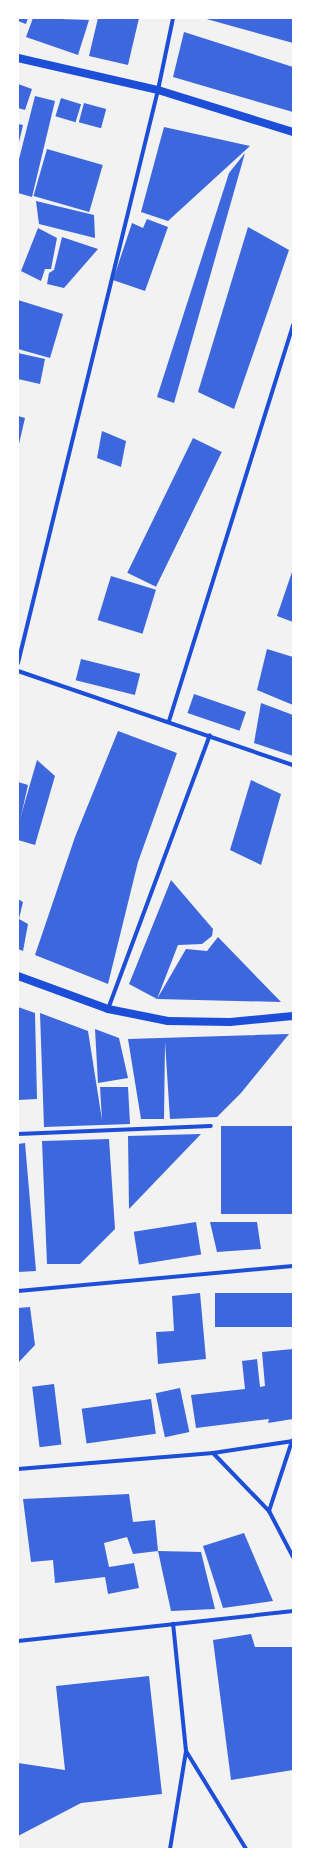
<!DOCTYPE html>
<style>
body{margin:0}
#map{position:relative;width:311px;height:1867px;overflow:hidden;background:#f2f2f2;font-family:Ubuntu,sans-serif}
div>[style]{position:absolute}
[style*='--x']{left:calc(var(--x)*1px);top:calc(var(--y)*1px);width:calc(var(--w)*1px);rotate:calc(var(--a)*1deg)}
.building>*{inset:0;background:#3d67dc;transform-origin:0 0}
.minor>*{height:4px;margin:-2px;padding:0 2px;transform-origin:2px;border-radius:2px;background:#1d4ed8}
.secondary>*{height:8px;margin:-4px;padding:0 4px;transform-origin:4px;border-radius:4px;background:#1d4ed8}
span{translate:-50% -50%;white-space:nowrap;text-align:center;line-height:1.15;-webkit-text-stroke:3.5px #fff;paint-order:stroke}
.frame{position:absolute;inset:0;border:19px solid #fff;pointer-events:none}
</style>
<div id="map">
<div class="building">
<div style="clip-path:polygon(18px 18px,28px 18px,26px 24px,18px 21px)"></div>
<div style="clip-path:polygon(33px 18px,89px 20px,78px 55px,26px 37px)"></div>
<div style="clip-path:polygon(98px 18px,139px 18px,128px 65px,89px 56px)"></div>
<div style="clip-path:polygon(203px 18px,293px 18px,293px 43px)"></div>
<div style="clip-path:polygon(184px 32px,293px 67px,293px 112px,173px 77px)"></div>
<div style="clip-path:polygon(18px 84px,32px 89px,25px 110px,18px 108px)"></div>
<div style="clip-path:polygon(35px 96px,55px 101px,32px 197px,18px 193px,18px 163px)"></div>
<div style="left:61px;top:98px;width:21px;height:19px;rotate:17deg"></div>
<div style="left:84px;top:103px;width:23px;height:20px;rotate:15deg"></div>
<div style="clip-path:polygon(18px 124px,23px 125px,19px 142px,18px 142px)"></div>
<div style="clip-path:polygon(164px 127px,250px 146px,168px 221px,141px 212px)"></div>
<div style="left:47px;top:149px;width:58px;height:49px;rotate:16deg"></div>
<div style="clip-path:polygon(245px 153px,174px 403px,157px 397px,229px 173px)"></div>
<div style="clip-path:polygon(36px 201px,94px 215px,95px 238px,39px 224px)"></div>
<div style="clip-path:polygon(147px 219px,168px 227px,145px 291px,113px 280px,132px 223px,143px 228px)"></div>
<div style="clip-path:polygon(248px 227px,289px 250px,234px 409px,198px 392px)"></div>
<div style="clip-path:polygon(38px 228px,57px 238px,51px 269px,45px 269px,41px 281px,21px 271px)"></div>
<div style="clip-path:polygon(62px 237px,98px 249px,64px 288px,47px 284px,49px 273px,54px 270px)"></div>
<div style="clip-path:polygon(18px 300px,63px 314px,50px 358px,18px 349px)"></div>
<div style="clip-path:polygon(18px 353px,45px 359px,40px 384px,18px 379px)"></div>
<div style="clip-path:polygon(18px 416px,25px 418px,19px 444px,18px 444px)"></div>
<div style="clip-path:polygon(102px 431px,126px 441px,121px 467px,97px 458px)"></div>
<div style="left:193px;top:438px;width:32px;height:150px;rotate:26deg"></div>
<div style="clip-path:polygon(293px 569px,293px 622px,277px 616px)"></div>
<div style="left:111px;top:576px;width:47px;height:46px;rotate:17deg"></div>
<div style="clip-path:polygon(267px 649px,293px 657px,293px 705px,257px 690px)"></div>
<div style="left:81px;top:659px;width:61px;height:22px;rotate:14deg"></div>
<div style="left:194px;top:694px;width:55px;height:20px;rotate:19deg"></div>
<div style="clip-path:polygon(261px 703px,293px 715px,293px 756px,254px 743px)"></div>
<div style="clip-path:polygon(118px 731px,177px 753px,138px 862px,108px 984px,35px 955px,75px 837px)"></div>
<div style="clip-path:polygon(37px 760px,55px 776px,35px 845px,18px 840px,18px 826px)"></div>
<div style="clip-path:polygon(251px 780px,281px 794px,261px 865px,230px 850px)"></div>
<div style="clip-path:polygon(18px 782px,28px 785px,19px 825px,18px 825px)"></div>
<div style="clip-path:polygon(171px 880px,213px 929px,212px 936px,202px 944px,178px 945px,157px 999px,186px 949px,207px 951px,218px 937px,281px 1002px,157px 999px,129px 984px)"></div>
<div style="clip-path:polygon(18px 899px,23px 902px,19px 919px,28px 924px,23px 951px,18px 949px)"></div>
<div style="clip-path:polygon(18px 1007px,35px 1013px,37px 1099px,18px 1100px)"></div>
<div style="clip-path:polygon(40px 1013px,88px 1031px,102px 1120px,100px 1087px,128px 1087px,130px 1124px,44px 1127px)"></div>
<div style="clip-path:polygon(95px 1029px,119px 1038px,128px 1078px,98px 1083px)"></div>
<div style="clip-path:polygon(289px 1034px,241px 1093px,217px 1117px,170px 1119px,165px 1042px,164px 1119px,141px 1119px,128px 1039px)"></div>
<div style="left:293px;top:1126px;width:88px;height:72px;rotate:90deg"></div>
<div style="clip-path:polygon(201px 1134px,129px 1209px,128px 1136px)"></div>
<div style="clip-path:polygon(109px 1139px,115px 1229px,80px 1264px,47px 1264px,42px 1141px)"></div>
<div style="clip-path:polygon(25px 1143px,36px 1271px,18px 1272px,18px 1144px)"></div>
<div style="left:196px;top:1222px;width:33px;height:63px;rotate:81deg"></div>
<div style="clip-path:polygon(210px 1222px,257px 1222px,261px 1249px,217px 1252px)"></div>
<div style="clip-path:polygon(200px 1293px,206px 1359px,158px 1364px,156px 1332px,174px 1331px,172px 1296px)"></div>
<div style="left:293px;top:1293px;width:34px;height:78px;rotate:90deg"></div>
<div style="clip-path:polygon(30px 1307px,35px 1345px,18px 1363px,18px 1308px)"></div>
<div style="clip-path:polygon(293px 1349px,293px 1419px,268px 1423px,269px 1419px,196px 1428px,191px 1395px,245px 1389px,242px 1361px,257px 1359px,260px 1387px,265px 1386px,262px 1352px)"></div>
<div style="left:54px;top:1384px;width:61px;height:22px;rotate:83deg"></div>
<div style="left:180px;top:1388px;width:45px;height:25px;rotate:78deg"></div>
<div style="left:151px;top:1399px;width:35px;height:70px;rotate:82deg"></div>
<div style="clip-path:polygon(129px 1494px,133px 1522px,155px 1520px,158px 1551px,201px 1552px,215px 1609px,171px 1611px,158px 1551px,133px 1554px,127px 1537px,104px 1543px,109px 1567px,134px 1563px,139px 1588px,108px 1594px,105px 1577px,55px 1583px,53px 1560px,31px 1562px,23px 1499px)"></div>
<div style="clip-path:polygon(244px 1533px,273px 1601px,223px 1608px,203px 1546px)"></div>
<div style="clip-path:polygon(251px 1634px,255px 1647px,293px 1647px,293px 1770px,231px 1780px,213px 1640px)"></div>
<div style="clip-path:polygon(149px 1676px,162px 1794px,81px 1803px,18px 1836px,18px 1763px,65px 1770px,56px 1686px)"></div>
</div>
<div class="minor">
<div style="--x:18;--y:663;--w:590;--a:-76.27"></div>
<div style="--x:158;--y:90;--w:74;--a:-78.2"></div>
<div style="--x:18;--y:671;--w:291;--a:18.9"></div>
<div style="--x:169;--y:721;--w:415;--a:-72.6"></div>
<div style="--x:108;--y:1009;--w:292;--a:-69.6"></div>
<div style="--x:18;--y:1134;--w:193;--a:-2.4"></div>
<div style="--x:18;--y:1291;--w:276;--a:-5.2"></div>
<div style="--x:213;--y:1453;--w:81;--a:46"></div>
<div style="--x:269;--y:1511;--w:52;--a:62.4"></div>
<div style="--x:18;--y:1469;--w:196;--a:-4.7"></div>
<div style="--x:213;--y:1453;--w:81;--a:-8.5"></div>
<div style="--x:269;--y:1511;--w:74;--a:-71.8"></div>
<div style="--x:18;--y:1641;--w:277;--a:-6.2"></div>
<div style="--x:186;--y:1751;--w:115;--a:58.5"></div>
<div style="--x:170;--y:1849;--w:99;--a:-80.7"></div>
<div style="--x:186;--y:1751;--w:128;--a:-95.8"></div>
</div>
<div class="secondary">
<div style="--x:18;--y:58;--w:144;--a:12.9"></div>
<div style="--x:158;--y:90;--w:141;--a:17.3"></div>
<div style="--x:18;--y:976;--w:96;--a:20.1"></div>
<div style="--x:108;--y:1009;--w:61;--a:11.3"></div>
<div style="--x:168;--y:1021;--w:62;--a:0.9"></div>
<div style="--x:230;--y:1022;--w:63;--a:-5.4"></div>
</div>
<div class="frame"></div>
</div>
